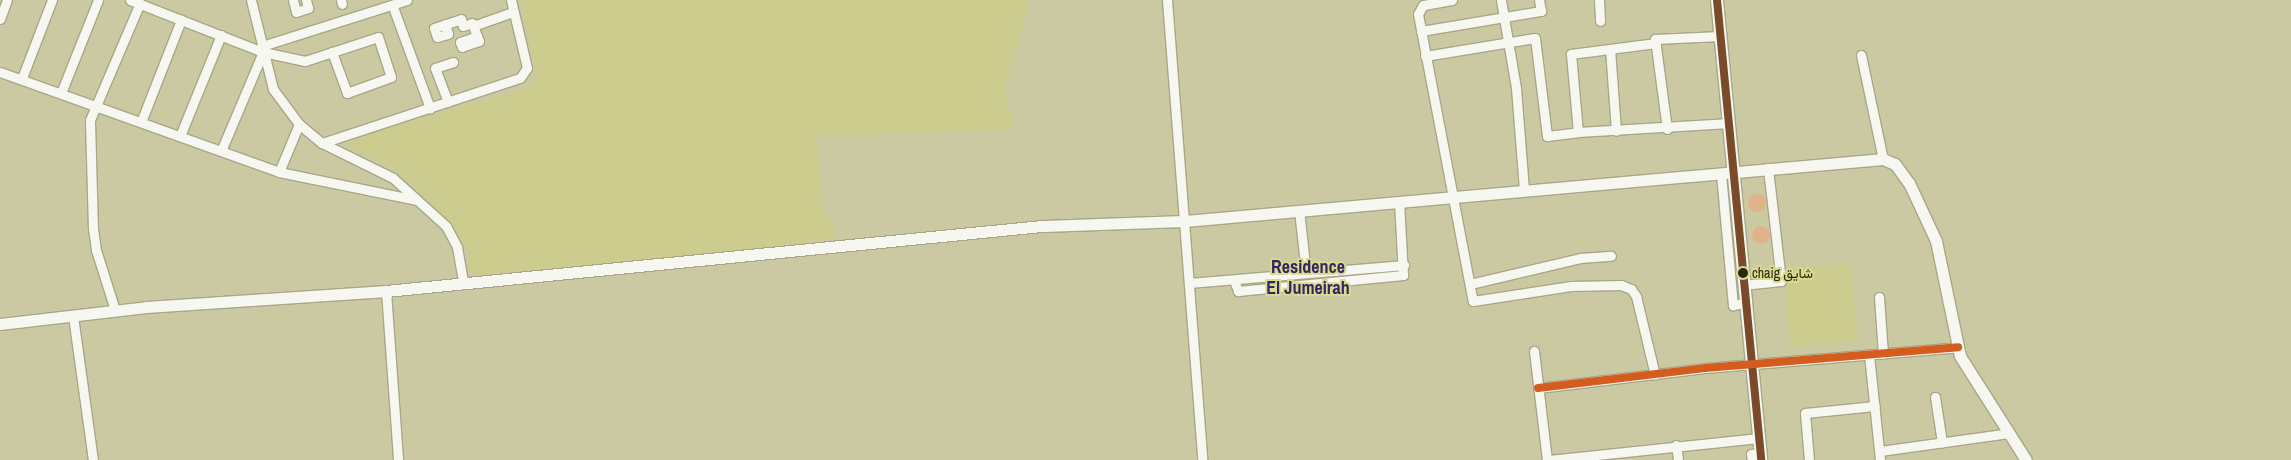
<!DOCTYPE html>
<meta charset="utf-8">
<style>
body{margin:0}
#map{position:relative;width:2291px;height:460px;overflow:hidden;background:#cac9a2;font-family:"Archivo Narrow",Vazirmatn,sans-serif}
div>[style]{position:absolute}
[style*='--x']{left:calc(var(--x)*1px);top:calc(var(--y)*1px);width:calc(var(--w)*1px);rotate:calc(var(--a)*1deg)}
.built>*{inset:0;background:#cdcc8f;transform-origin:0 0}
.green>*{inset:0;background:#e1b38a}
.round{border-radius:50%}
.roads{filter:drop-shadow(1px 0 #a7a788) drop-shadow(-1px 0 #a7a788) drop-shadow(0 1px #a7a788) drop-shadow(0 -1px #a7a788)}
.minor>*{height:9px;margin:-4.5px;padding:0 4.5px;transform-origin:4.5px;border-radius:4.5px;background:#f7f7f1}
.tertiary>*{height:11px;margin:-5.5px;padding:0 5.5px;transform-origin:5.5px;border-radius:5.5px;background:#f7f7f1}
.secondary>*{height:12px;margin:-6px;padding:0 6px;transform-origin:6px;border-radius:6px;background:#f7f7f1}
.bus-1>*{height:8px;margin:-4px;padding:0 4px;transform-origin:4px;border-radius:4px;background:#7a4b2a}
.bus-2>*{height:8px;margin:-4px;padding:0 4px;transform-origin:4px;border-radius:4px;background:#d45c1f}
.dots>*{width:14px;height:14px;translate:-50% -50%;box-sizing:border-box;border:2px solid #dad992;border-radius:50%}
span{translate:-50% -50%;white-space:nowrap;text-align:center;line-height:1.15;-webkit-text-stroke:4px #dad992;paint-order:stroke}
.bus-label{font-size:14px;color:#29290c}
.left{translate:0 -50%;text-align:left}
.quarter-label{font-size:18px;color:#322661;font-weight:700}
</style>
<div id="map">
<div class="built">
<div style="clip-path:polygon(520px 0,1030px 0,1004px 89px,1016px 129px,816px 137px,824px 218px,833px 220px,836px 239px,656px 260px,477px 275px,468px 270px,469px 251px,459px 234px,403px 173px,345px 143px,433px 114px,519px 91px,538px 78px)"></div>
<div style="left:1851px;top:263px;width:78px;height:68px;rotate:85deg"></div>
</div>
<div class="green">
<div class="round" style="left:1748px;top:194px;width:18px;height:18px"></div>
<div class="round" style="left:1752px;top:226px;width:18px;height:18px"></div>
</div>
<div class="roads">
<div class="minor">
<div style="--x:130;--y:0;--w:143;--a:21.4"></div>
<div style="--x:263;--y:52;--w:43;--a:12.1"></div>
<div style="--x:305;--y:61;--w:77;--a:-18.2"></div>
<div style="--x:378;--y:37;--w:42;--a:72"></div>
<div style="--x:391;--y:77;--w:47;--a:160"></div>
<div style="--x:347;--y:93;--w:44;--a:-110.1"></div>
<div style="--x:251;--y:0;--w:92;--a:76.1"></div>
<div style="--x:273;--y:89;--w:44;--a:53.4"></div>
<div style="--x:299;--y:124;--w:30;--a:40"></div>
<div style="--x:322;--y:143;--w:79;--a:26.2"></div>
<div style="--x:393;--y:178;--w:72;--a:42.2"></div>
<div style="--x:446;--y:226;--w:24;--a:62"></div>
<div style="--x:457;--y:247;--w:35;--a:80"></div>
<div style="--x:293;--y:0;--w:12;--a:76"></div>
<div style="--x:296;--y:12;--w:13;--a:-18"></div>
<div style="--x:308;--y:8;--w:8;--a:-104"></div>
<div style="--x:341;--y:0;--w:4;--a:76"></div>
<div style="--x:1167;--y:0;--w:461;--a:85.6"></div>
<div style="--x:1452;--y:0;--w:29;--a:170"></div>
<div style="--x:1423;--y:5;--w:10;--a:119"></div>
<div style="--x:1418;--y:14;--w:292;--a:79.2"></div>
<div style="--x:1473;--y:301;--w:99;--a:-8.7"></div>
<div style="--x:1571;--y:286;--w:50;--a:-1.1"></div>
<div style="--x:1621;--y:285;--w:11;--a:22"></div>
<div style="--x:1631;--y:289;--w:9;--a:54"></div>
<div style="--x:1636;--y:296;--w:81;--a:76.5"></div>
<div style="--x:1501;--y:0;--w:89;--a:80.3"></div>
<div style="--x:1516;--y:88;--w:102;--a:85.5"></div>
<div style="--x:1599;--y:0;--w:21;--a:87"></div>
<div style="--x:393;--y:7;--w:108;--a:69.9"></div>
<div style="--x:0;--y:19;--w:20;--a:-70"></div>
<div style="--x:445;--y:24;--w:10;--a:73"></div>
<div style="--x:448;--y:34;--w:11;--a:165"></div>
<div style="--x:437;--y:37;--w:9;--a:-108"></div>
<div style="--x:434;--y:28;--w:28;--a:-18"></div>
<div style="--x:461;--y:19;--w:7;--a:74"></div>
<div style="--x:463;--y:26;--w:9;--a:-18"></div>
<div style="--x:472;--y:23;--w:3;--a:72"></div>
<div style="--x:473;--y:26;--w:16;--a:68"></div>
<div style="--x:479;--y:41;--w:18;--a:161"></div>
<div style="--x:462;--y:47;--w:5;--a:-112"></div>
<div style="--x:460;--y:42;--w:18;--a:-19"></div>
<div style="--x:473;--y:26;--w:42;--a:-19.3"></div>
<div style="--x:1421;--y:31;--w:122;--a:-9.5"></div>
<div style="--x:1541;--y:11;--w:11;--a:-100"></div>
<div style="--x:1656;--y:43;--w:86;--a:172.6"></div>
<div style="--x:1571;--y:54;--w:78;--a:84.9"></div>
<div style="--x:1578;--y:132;--w:152;--a:-3.4"></div>
<div style="--x:262;--y:46;--w:152;--a:-17.6"></div>
<div style="--x:1610;--y:49;--w:82;--a:85.8"></div>
<div style="--x:1861;--y:55;--w:106;--a:78.1"></div>
<div style="--x:1425;--y:56;--w:111;--a:-9.3"></div>
<div style="--x:1535;--y:38;--w:99;--a:83"></div>
<div style="--x:1547;--y:136;--w:31;--a:-7"></div>
<div style="--x:0;--y:72;--w:296;--a:19.7"></div>
<div style="--x:279;--y:172;--w:141;--a:11.5"></div>
<div style="--x:22;--y:78;--w:84;--a:-69"></div>
<div style="--x:61;--y:93;--w:100;--a:-68.3"></div>
<div style="--x:448;--y:102;--w:36;--a:-111"></div>
<div style="--x:435;--y:68;--w:19;--a:-18"></div>
<div style="--x:141;--y:122;--w:110;--a:-68.6"></div>
<div style="--x:1667;--y:129;--w:91;--a:-97.6"></div>
<div style="--x:1655;--y:39;--w:65;--a:-2.6"></div>
<div style="--x:180;--y:136;--w:109;--a:-67.9"></div>
<div style="--x:322;--y:143;--w:208;--a:-18.2"></div>
<div style="--x:520;--y:78;--w:12;--a:-55"></div>
<div style="--x:527;--y:68;--w:70;--a:-103.2"></div>
<div style="--x:221;--y:151;--w:108;--a:-67"></div>
<div style="--x:279;--y:172;--w:52;--a:-67.4"></div>
<div style="--x:1721;--y:174;--w:132;--a:84.8"></div>
<div style="--x:1733;--y:305;--w:11;--a:-10"></div>
<div style="--x:1299;--y:210;--w:63;--a:83.7"></div>
<div style="--x:1234;--y:280;--w:12;--a:70"></div>
<div style="--x:1238;--y:291;--w:166;--a:-5.5"></div>
<div style="--x:1403;--y:275;--w:73;--a:-93.1"></div>
<div style="--x:1189;--y:283;--w:216;--a:-4.8"></div>
<div style="--x:1470;--y:284;--w:113;--a:-13.3"></div>
<div style="--x:1580;--y:258;--w:31;--a:-4"></div>
<div style="--x:1743;--y:285;--w:38;--a:-6"></div>
<div style="--x:1781;--y:281;--w:114;--a:-96.6"></div>
<div style="--x:386;--y:291;--w:169;--a:85.9"></div>
<div style="--x:1879;--y:297;--w:57;--a:86"></div>
<div style="--x:115;--y:310;--w:63;--a:-107.6"></div>
<div style="--x:96;--y:250;--w:21;--a:-98"></div>
<div style="--x:93;--y:229;--w:109;--a:-91.6"></div>
<div style="--x:90;--y:120;--w:127;--a:-66.9"></div>
<div style="--x:73;--y:316;--w:145;--a:82.1"></div>
<div style="--x:1534;--y:351;--w:110;--a:83.2"></div>
<div style="--x:1869;--y:355;--w:106;--a:84"></div>
<div style="--x:1538;--y:388;--w:168;--a:-6.8"></div>
<div style="--x:1705;--y:368;--w:254;--a:-4.7"></div>
<div style="--x:1935;--y:397;--w:46;--a:81.2"></div>
<div style="--x:1676;--y:445;--w:15;--a:82"></div>
<div style="--x:1880;--y:451;--w:130;--a:-7.9"></div>
<div style="--x:1549;--y:460;--w:211;--a:-6"></div>
<div style="--x:1752;--y:460;--w:6;--a:-99"></div>
<div style="--x:1751;--y:454;--w:9;--a:-6"></div>
<div style="--x:1809;--y:460;--w:47;--a:-94.9"></div>
<div style="--x:1805;--y:413;--w:70;--a:-5.7"></div>
</div>
<div class="tertiary">
<div style="--x:0;--y:324;--w:147;--a:-6.6"></div>
<div style="--x:146;--y:307;--w:241;--a:-3.8"></div>
<div style="--x:386;--y:291;--w:659;--a:-5.66"></div>
<div style="--x:1042;--y:226;--w:143;--a:-2"></div>
<div style="--x:1185;--y:221;--w:701;--a:-5.08"></div>
<div style="--x:1883;--y:159;--w:13;--a:23"></div>
<div style="--x:1895;--y:164;--w:24;--a:54"></div>
<div style="--x:1909;--y:183;--w:64;--a:65"></div>
<div style="--x:1936;--y:241;--w:117;--a:78.2"></div>
<div style="--x:1960;--y:356;--w:123;--a:57.6"></div>
</div>
<div class="secondary">
<div style="--x:1717;--y:0;--w:462;--a:84.5"></div>
</div>
</div>
<div class="bus-1">
<div style="--x:1717;--y:0;--w:462;--a:84.5"></div>
</div>
<div class="bus-2">
<div style="--x:1538;--y:388;--w:168;--a:-6.8"></div>
<div style="--x:1705;--y:368;--w:254;--a:-4.7"></div>
</div>
<div class="dots">
<div style="left:1743px;top:273px;background:#29290c"></div>
</div>
<div class="bus-label">
<span class="left" style="left:1752px;top:273px">chaig شايق</span>
</div>
<div class="quarter-label">
<span style="left:1308px;top:278px">Residence<br>El Jumeirah</span>
</div>
</div>
